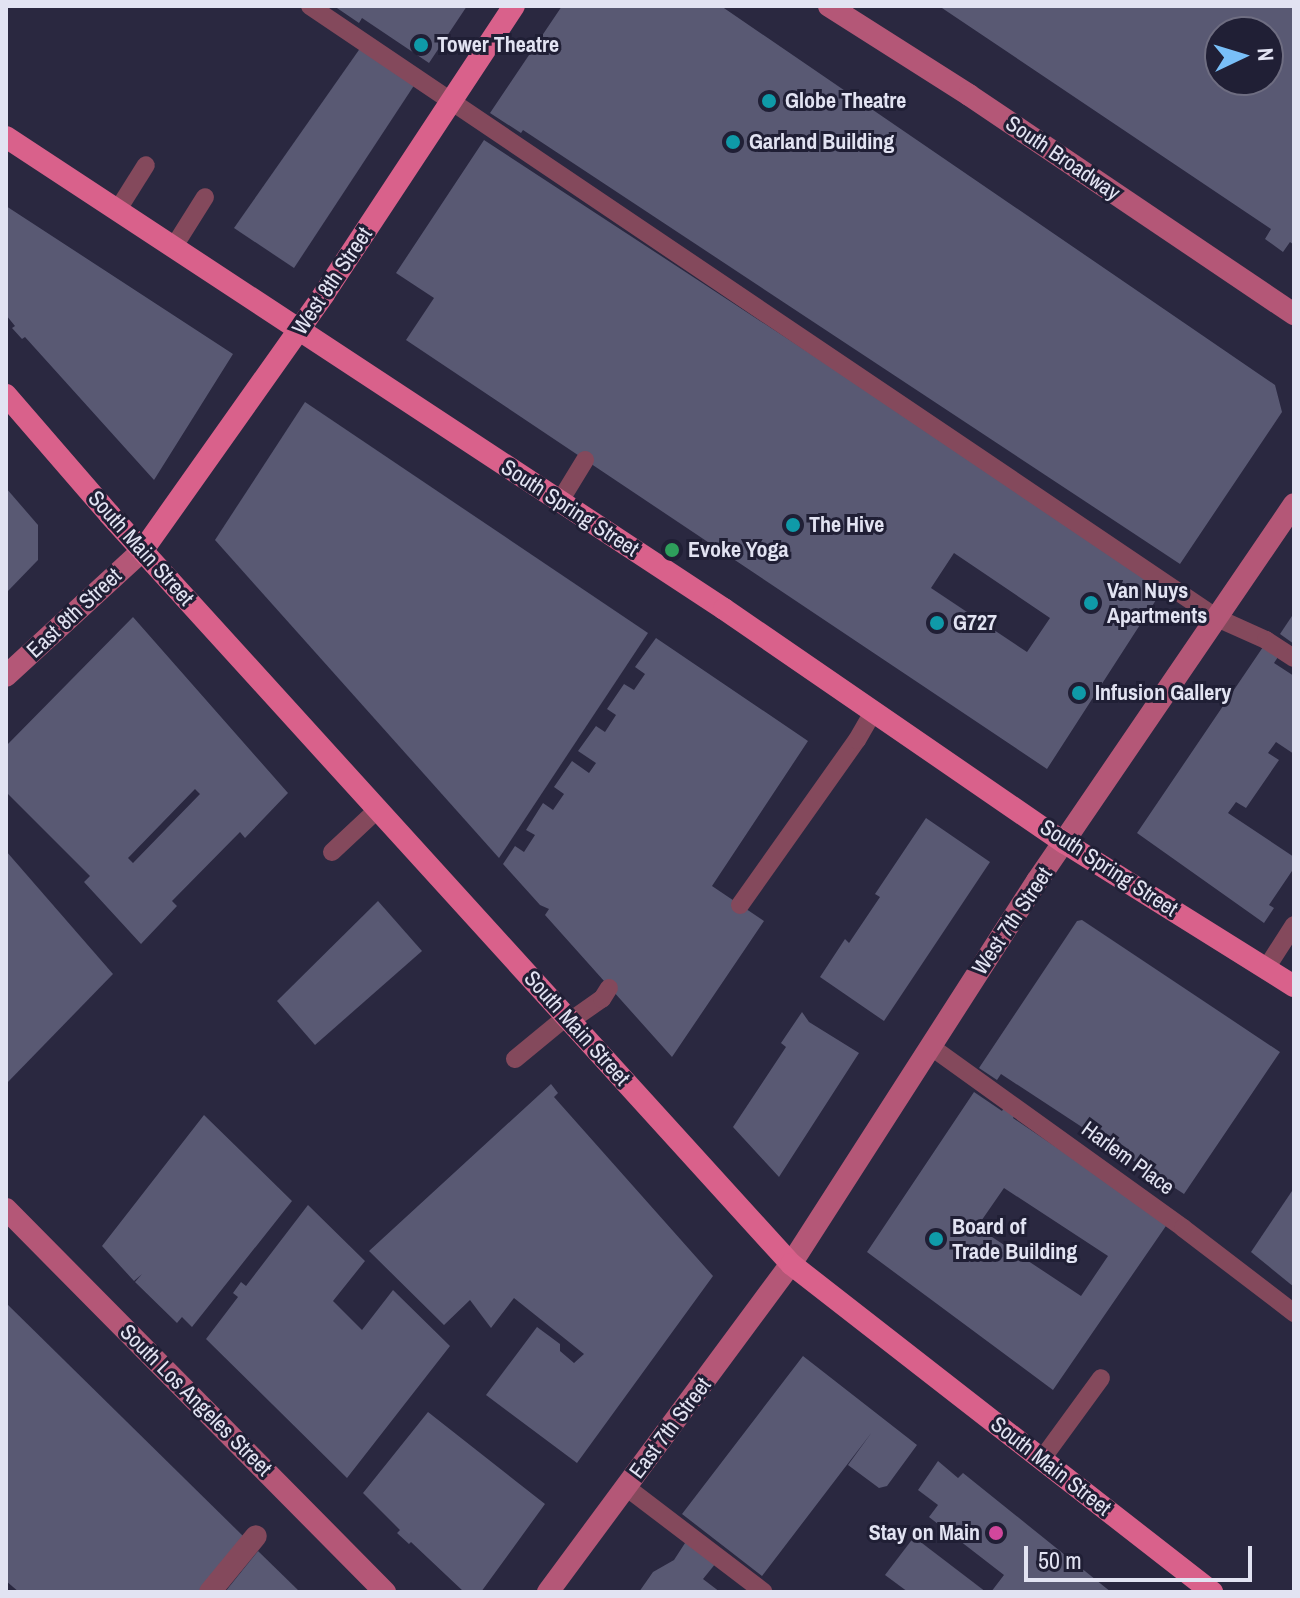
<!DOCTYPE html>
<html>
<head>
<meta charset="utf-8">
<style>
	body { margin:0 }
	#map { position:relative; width:1300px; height:1598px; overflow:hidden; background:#2a2840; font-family:"Archivo Narrow",sans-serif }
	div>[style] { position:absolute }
	.building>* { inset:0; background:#595973 }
	.service>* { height:18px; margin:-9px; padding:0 9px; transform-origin:9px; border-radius:9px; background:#84495c }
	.pedestrian>* { height:22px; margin:-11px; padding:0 11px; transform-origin:11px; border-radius:11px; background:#84495c }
	.secondary>* { height:22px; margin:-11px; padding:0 11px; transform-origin:11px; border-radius:11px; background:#b45777 }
	.primary>* { height:22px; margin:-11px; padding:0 11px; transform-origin:11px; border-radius:11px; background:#d9618b }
	.dots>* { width:22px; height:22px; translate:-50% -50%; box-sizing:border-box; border:4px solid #201f35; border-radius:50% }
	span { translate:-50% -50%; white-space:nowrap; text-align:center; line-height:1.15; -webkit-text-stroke:6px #201f35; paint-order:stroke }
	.poi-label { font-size:22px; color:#e2e3f2; font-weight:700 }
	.left { translate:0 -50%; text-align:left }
	.right { translate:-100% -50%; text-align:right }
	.street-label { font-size:22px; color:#e2e3f2 }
	.frame { position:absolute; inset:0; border:8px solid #e2e3f2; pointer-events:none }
	.north { position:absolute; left:1204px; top:16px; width:80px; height:80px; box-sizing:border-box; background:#201f35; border:2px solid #6e6d81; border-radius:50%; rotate:86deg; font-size:22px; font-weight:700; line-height:32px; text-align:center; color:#e2e3f2 }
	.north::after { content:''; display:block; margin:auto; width:28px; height:36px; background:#79bff8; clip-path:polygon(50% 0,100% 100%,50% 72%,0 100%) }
	.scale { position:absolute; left:1024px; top:1546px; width:228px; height:36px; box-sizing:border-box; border:4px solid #e2e3f2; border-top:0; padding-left:10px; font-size:24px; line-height:28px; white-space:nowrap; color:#e2e3f2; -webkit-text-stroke:6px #201f35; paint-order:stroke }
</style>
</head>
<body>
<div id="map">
	<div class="building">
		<div style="clip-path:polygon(334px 6px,467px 6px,429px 63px,362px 18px,359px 23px)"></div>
		<div style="clip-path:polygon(562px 6px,721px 6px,1275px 385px,1282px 412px,1180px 564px,523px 130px,521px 133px,490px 113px)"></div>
		<div style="clip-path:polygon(evenodd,939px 6px,1294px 6px,1294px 245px,1290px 242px,1283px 252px,1265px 239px,1271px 229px,939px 6px,1220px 32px,1268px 32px,1268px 80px,1220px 80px,1220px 32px)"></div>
		<div style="clip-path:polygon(361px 47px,415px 84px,294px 268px,234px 228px)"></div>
		<div style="clip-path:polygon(evenodd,484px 140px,1165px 586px,1047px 769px,406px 340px,434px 298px,396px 273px,484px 140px,954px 553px,1050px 618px,1027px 652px,931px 588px,954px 553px)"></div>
		<div style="clip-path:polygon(6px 206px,233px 354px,154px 480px,25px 337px,22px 339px,12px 328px,15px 326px,6px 315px)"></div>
		<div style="clip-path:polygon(305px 402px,648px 633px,499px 858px,215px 540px)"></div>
		<div style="clip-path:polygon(6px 488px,38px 525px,38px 560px,6px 593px)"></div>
		<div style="clip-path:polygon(1294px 613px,1294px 644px,1280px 634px)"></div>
		<div style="clip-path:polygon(evenodd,133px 617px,288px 793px,245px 838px,240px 832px,172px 901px,177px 906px,141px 944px,84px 882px,90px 876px,6px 792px,6px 746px,133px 617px,195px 789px,200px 794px,133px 863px,128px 858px,195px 789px)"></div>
		<div style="clip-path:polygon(656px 638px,808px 741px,712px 886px,764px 921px,672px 1057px,545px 915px,549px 909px,540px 905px,503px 864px,515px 846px,524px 852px,535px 835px,526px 830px,543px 803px,553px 810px,564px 794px,554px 787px,572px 761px,589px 773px,596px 763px,578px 751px,596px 726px,605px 732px,616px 715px,607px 709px,624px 684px,634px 690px,645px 674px,635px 667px)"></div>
		<div style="clip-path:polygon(1263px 647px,1278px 657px,1274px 663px,1294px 676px,1294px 754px,1276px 742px,1268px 753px,1279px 760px,1246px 808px,1236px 802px,1228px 813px,1294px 857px,1294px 868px,1269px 905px,1274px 908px,1264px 923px,1137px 833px)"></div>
		<div style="clip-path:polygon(926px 818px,990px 862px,884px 1021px,820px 977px,845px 939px,849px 943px,880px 897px,875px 894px)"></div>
		<div style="clip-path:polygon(6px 851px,113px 974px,6px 1084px)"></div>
		<div style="clip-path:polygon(378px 901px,422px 951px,315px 1045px,277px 1001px)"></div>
		<div style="clip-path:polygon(1082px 920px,1280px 1052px,1184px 1194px,1001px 1074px,997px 1080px,979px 1068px,1077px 921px)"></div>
		<div style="clip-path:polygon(802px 1012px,809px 1022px,859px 1053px,779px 1177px,733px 1127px,786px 1047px,781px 1043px)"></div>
		<div style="clip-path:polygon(551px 1084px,558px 1093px,554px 1097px,713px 1276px,577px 1463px,486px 1395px,537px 1327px,560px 1344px,560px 1351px,574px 1363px,584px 1354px,514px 1298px,491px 1328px,470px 1300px,444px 1325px,369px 1251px)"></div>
		<div style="clip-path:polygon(evenodd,974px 1092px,1002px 1111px,1006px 1104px,1017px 1111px,1013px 1118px,1168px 1223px,1053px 1390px,867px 1252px,974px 1092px,1004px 1188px,1108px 1256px,1081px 1296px,977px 1227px,1004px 1188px)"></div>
		<div style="clip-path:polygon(204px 1115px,292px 1201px,192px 1327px,182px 1317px,177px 1323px,135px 1282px,142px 1274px,134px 1281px,102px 1246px)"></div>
		<div style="clip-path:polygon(1294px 1188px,1294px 1287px,1251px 1252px)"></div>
		<div style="clip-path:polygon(308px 1205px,365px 1261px,333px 1301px,362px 1330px,393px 1290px,450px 1346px,347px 1478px,206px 1339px,238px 1297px,233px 1293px,241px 1282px,246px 1286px)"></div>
		<div style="clip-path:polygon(6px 1303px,243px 1536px,199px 1592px,19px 1592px,6px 1581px)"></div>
		<div style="clip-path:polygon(803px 1356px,917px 1445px,887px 1486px,879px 1488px,848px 1465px,872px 1432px,762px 1576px,682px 1514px)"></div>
		<div style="clip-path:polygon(428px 1412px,545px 1504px,481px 1592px,464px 1592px,411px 1542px,409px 1544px,397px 1533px,400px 1530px,363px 1493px)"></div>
		<div style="clip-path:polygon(938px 1461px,958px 1478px,963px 1473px,1111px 1592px,991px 1592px,1004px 1575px,929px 1517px,938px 1505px,918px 1490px)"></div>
		<div style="clip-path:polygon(914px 1537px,986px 1592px,908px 1592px,885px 1575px)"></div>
		<div style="clip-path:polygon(687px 1540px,716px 1563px,703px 1579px,720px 1592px,639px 1592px,653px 1572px,674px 1560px)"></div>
		<div style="clip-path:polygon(258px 1551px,300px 1592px,225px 1592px)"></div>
	</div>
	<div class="service">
		<div style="left:310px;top:6px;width:1094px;rotate:34.01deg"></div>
		<div style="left:1217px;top:618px;width:54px;rotate:24.2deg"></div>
		<div style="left:1266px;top:640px;width:33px;rotate:33deg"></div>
		<div style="left:117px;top:211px;width:54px;rotate:-57.8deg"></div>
		<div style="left:173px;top:248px;width:60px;rotate:-57.9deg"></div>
		<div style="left:560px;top:501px;width:48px;rotate:-58.6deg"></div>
		<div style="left:332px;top:852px;width:63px;rotate:-43.1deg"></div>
		<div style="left:740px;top:905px;width:202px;rotate:-54.7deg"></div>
		<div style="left:857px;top:740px;width:34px;rotate:-60deg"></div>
		<div style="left:1267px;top:967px;width:50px;rotate:-57.3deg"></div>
		<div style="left:570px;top:1021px;width:39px;rotate:-35deg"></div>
		<div style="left:602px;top:999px;width:13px;rotate:-58deg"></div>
		<div style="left:930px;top:1046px;width:312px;rotate:35.7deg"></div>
		<div style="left:1183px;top:1228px;width:140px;rotate:37.4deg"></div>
		<div style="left:515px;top:1059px;width:66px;rotate:-39.5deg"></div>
		<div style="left:1042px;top:1459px;width:100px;rotate:-53.9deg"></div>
		<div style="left:626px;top:1487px;width:173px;rotate:37.3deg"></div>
	</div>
	<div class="pedestrian">
		<div style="left:210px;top:1592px;width:72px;rotate:-50.6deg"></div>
	</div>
	<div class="secondary">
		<div style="left:829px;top:6px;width:166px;rotate:32.4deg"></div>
		<div style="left:969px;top:95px;width:392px;rotate:34deg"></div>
		<div style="left:6px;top:676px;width:186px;rotate:-42.6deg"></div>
		<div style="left:6px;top:1209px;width:539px;rotate:45.3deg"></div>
		<div style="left:548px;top:1592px;width:408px;rotate:-53.5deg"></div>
		<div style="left:791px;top:1264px;width:455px;rotate:-57.3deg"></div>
		<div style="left:1037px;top:881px;width:456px;rotate:-55.7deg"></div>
	</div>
	<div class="primary">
		<div style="left:6px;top:137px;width:859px;rotate:33.32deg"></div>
		<div style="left:724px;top:609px;width:414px;rotate:34.5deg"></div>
		<div style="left:1065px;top:843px;width:270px;rotate:32deg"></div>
		<div style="left:6px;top:395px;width:157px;rotate:49.1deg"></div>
		<div style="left:109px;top:514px;width:1014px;rotate:47.72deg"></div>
		<div style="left:791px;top:1264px;width:534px;rotate:37.92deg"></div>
		<div style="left:143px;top:550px;width:314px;rotate:-54.7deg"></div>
		<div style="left:324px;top:294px;width:345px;rotate:-56.6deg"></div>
	</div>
	<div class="dots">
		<div style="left:421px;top:45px;background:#0f9aa8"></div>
		<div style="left:769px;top:101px;background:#0f9aa8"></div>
		<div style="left:733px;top:142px;background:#0f9aa8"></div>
		<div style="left:793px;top:525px;background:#0f9aa8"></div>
		<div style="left:672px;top:550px;background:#2e9e5b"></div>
		<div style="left:1091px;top:603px;background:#0f9aa8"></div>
		<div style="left:937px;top:623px;background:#0f9aa8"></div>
		<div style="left:1079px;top:693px;background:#0f9aa8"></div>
		<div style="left:936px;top:1239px;background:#0f9aa8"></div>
		<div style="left:996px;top:1533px;background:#d1479c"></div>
	</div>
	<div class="poi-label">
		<span class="left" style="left:437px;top:45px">Tower Theatre</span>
		<span class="left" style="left:785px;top:101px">Globe Theatre</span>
		<span class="left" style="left:749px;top:142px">Garland Building</span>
		<span class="left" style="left:809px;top:525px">The Hive</span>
		<span class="left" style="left:688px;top:550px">Evoke Yoga</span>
		<span class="left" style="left:1107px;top:603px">Van Nuys<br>Apartments</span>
		<span class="left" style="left:953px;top:623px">G727</span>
		<span class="left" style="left:1095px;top:693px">Infusion Gallery</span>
		<span class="left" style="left:952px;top:1239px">Board of<br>Trade Building</span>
		<span class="right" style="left:980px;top:1533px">Stay on Main</span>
	</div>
	<div class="street-label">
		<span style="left:1063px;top:158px;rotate:34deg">South Broadway</span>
		<span style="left:332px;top:281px;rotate:-56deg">West 8th Street</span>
		<span style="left:570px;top:508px;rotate:33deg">South Spring Street</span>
		<span style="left:141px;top:548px;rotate:48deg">South Main Street</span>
		<span style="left:74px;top:613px;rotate:-43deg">East 8th Street</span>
		<span style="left:1109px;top:868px;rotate:33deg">South Spring Street</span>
		<span style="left:1012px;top:921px;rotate:-56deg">West 7th Street</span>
		<span style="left:577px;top:1028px;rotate:48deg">South Main Street</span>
		<span style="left:1128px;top:1158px;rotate:36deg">Harlem Place</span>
		<span style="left:196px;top:1400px;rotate:45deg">South Los Angeles Street</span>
		<span style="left:670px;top:1428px;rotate:-53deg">East 7th Street</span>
		<span style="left:1051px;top:1466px;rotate:38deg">South Main Street</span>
	</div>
	<div class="frame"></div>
	<div class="north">N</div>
	<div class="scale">50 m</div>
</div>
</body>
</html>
